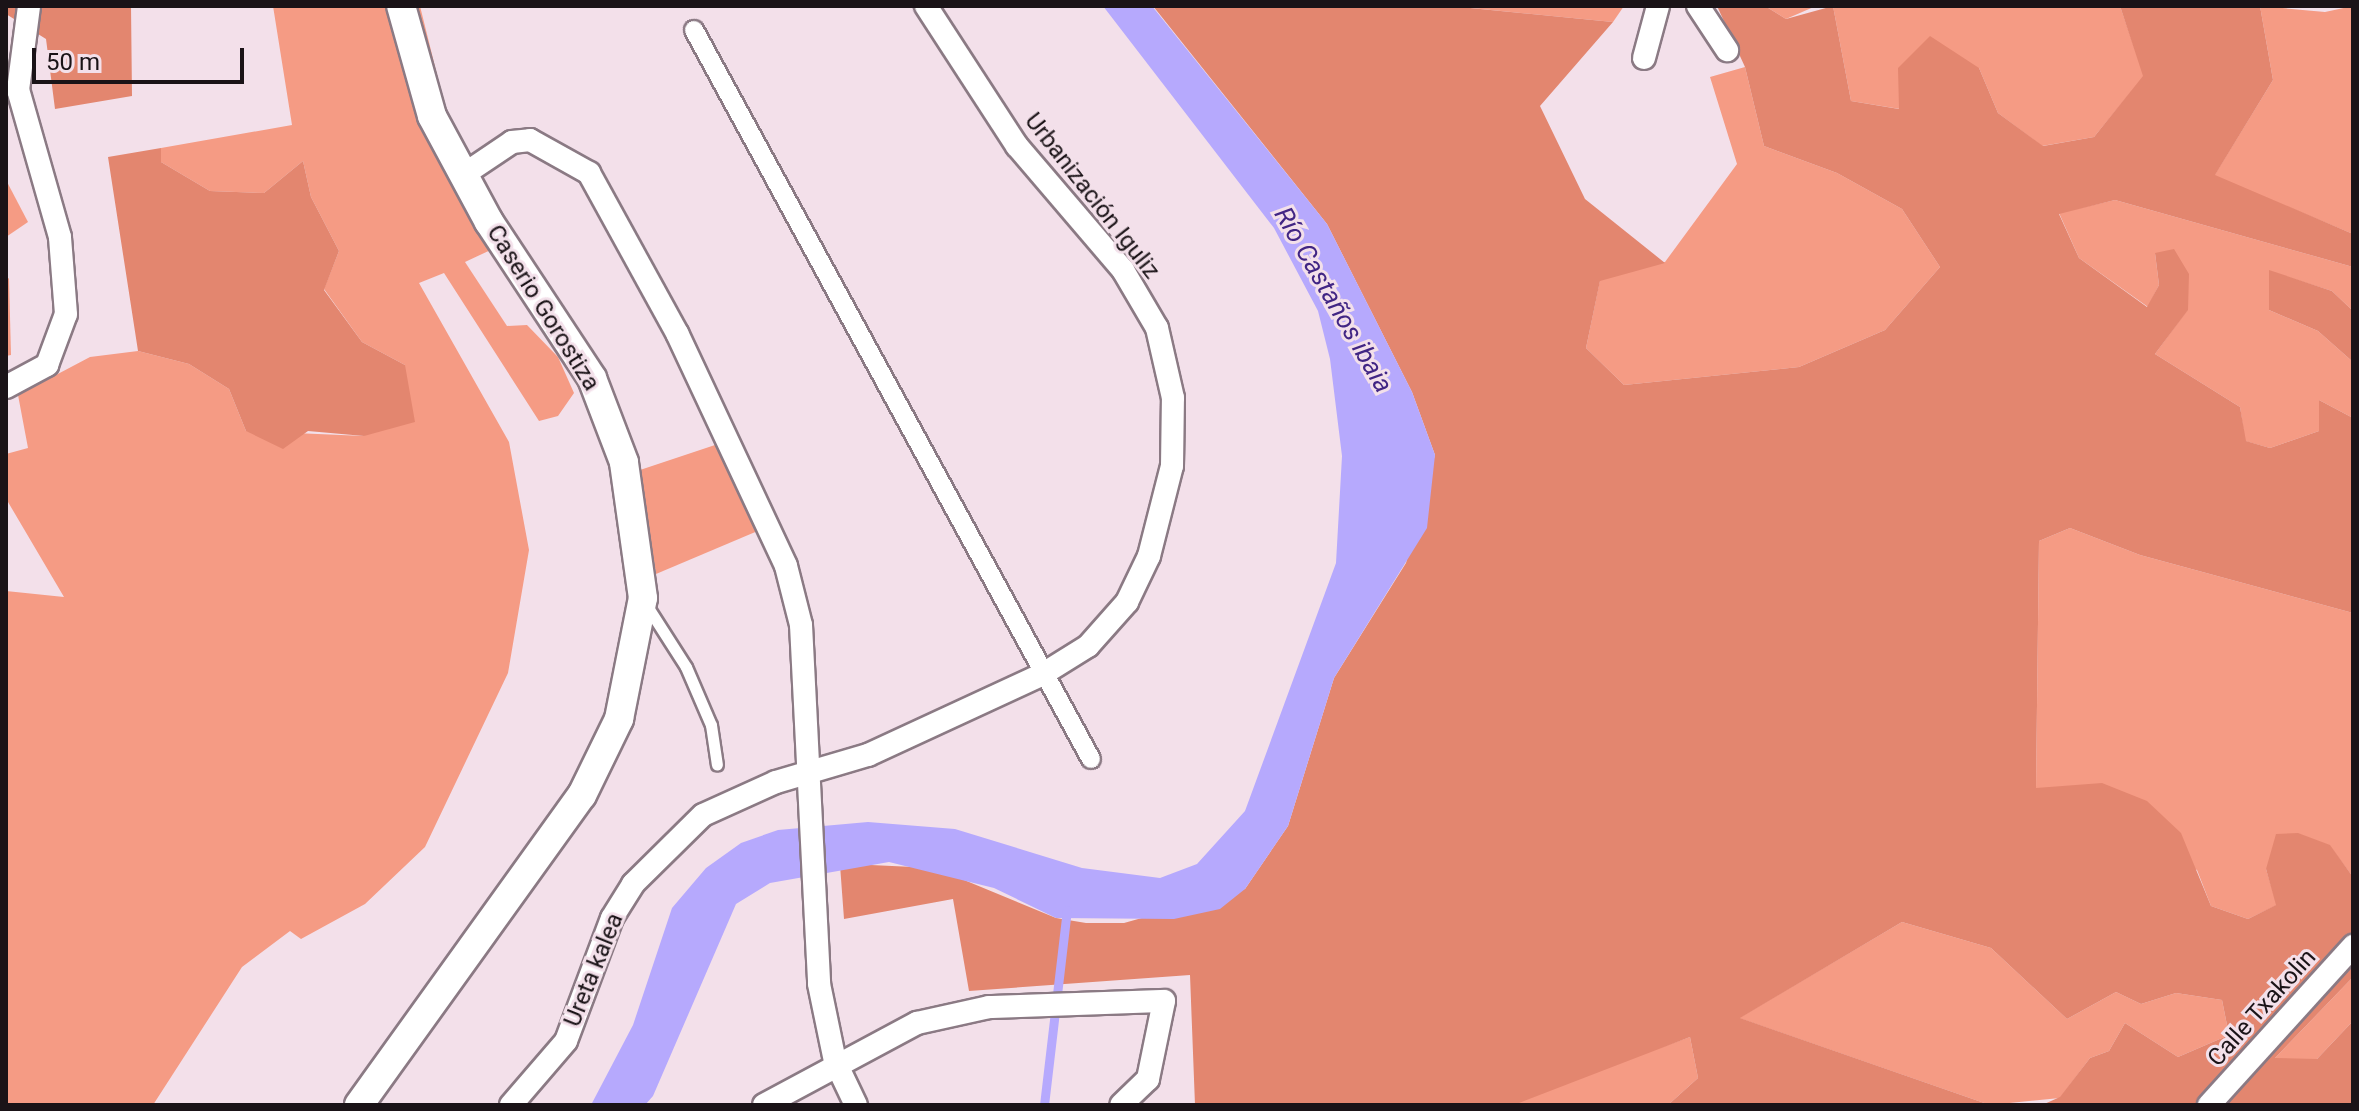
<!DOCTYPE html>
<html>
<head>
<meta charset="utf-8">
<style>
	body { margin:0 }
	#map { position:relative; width:2359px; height:1111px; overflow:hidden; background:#f3e0ea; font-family:Roboto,sans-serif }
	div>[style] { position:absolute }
	.green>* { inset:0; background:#f59b84 }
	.forest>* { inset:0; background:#e3866f }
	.water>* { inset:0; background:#b6a9fd }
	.stream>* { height:9px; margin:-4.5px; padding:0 4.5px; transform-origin:4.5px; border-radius:4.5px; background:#b6a9fd }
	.roads { filter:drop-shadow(2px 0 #8b7a84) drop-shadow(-2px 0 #8b7a84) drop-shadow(0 2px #8b7a84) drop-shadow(0 -2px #8b7a84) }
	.service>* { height:11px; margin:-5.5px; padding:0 5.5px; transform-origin:5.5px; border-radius:5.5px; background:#fff }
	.pedestrian>* { height:18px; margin:-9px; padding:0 9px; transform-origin:9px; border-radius:9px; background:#fff }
	.minor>* { height:22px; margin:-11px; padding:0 11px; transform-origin:11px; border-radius:11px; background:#fff }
	.tertiary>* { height:28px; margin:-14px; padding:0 14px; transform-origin:14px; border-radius:14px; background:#fff }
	span { translate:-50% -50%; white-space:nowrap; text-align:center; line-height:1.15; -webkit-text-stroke:6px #f3e0ea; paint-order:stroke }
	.street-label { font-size:24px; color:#1a1317 }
	.water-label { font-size:26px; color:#412584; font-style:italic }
	.frame { position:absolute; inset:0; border:8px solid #1a1317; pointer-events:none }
	.scale { position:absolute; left:32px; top:48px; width:212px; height:36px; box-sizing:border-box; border:4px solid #1a1317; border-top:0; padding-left:10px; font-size:24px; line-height:28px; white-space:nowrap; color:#1a1317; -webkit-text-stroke:6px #f3e0ea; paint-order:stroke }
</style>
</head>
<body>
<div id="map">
	<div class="green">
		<div style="clip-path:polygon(273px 6px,420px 6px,447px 115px,514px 239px,465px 262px,507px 326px,527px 325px,558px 357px,574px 393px,558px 416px,539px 421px,444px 273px,419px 283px,509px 442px,529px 550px,508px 673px,425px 847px,365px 904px,301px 939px,290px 931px,242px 967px,153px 1105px,6px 1105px,6px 591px,64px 597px,8px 502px,6px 454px,28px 448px,18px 395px,90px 357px,138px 351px,189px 364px,229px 389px,246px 431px,364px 436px,405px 365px,362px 342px,324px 289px,339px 251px,311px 197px,303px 161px,264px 193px,210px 191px,161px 162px,161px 148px,292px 125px)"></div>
		<div style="clip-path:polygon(1451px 6px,1624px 6px,1613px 22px)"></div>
		<div style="clip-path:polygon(1765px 6px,1816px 6px,1786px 19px)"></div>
		<div style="clip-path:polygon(1833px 6px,2120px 6px,2144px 76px,2094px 137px,2042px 146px,1998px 113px,1979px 68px,1900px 109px,1851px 101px)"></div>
		<div style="clip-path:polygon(2260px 6px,2325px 12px,2353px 6px,2353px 234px,2214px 176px,2273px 80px)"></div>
		<div style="clip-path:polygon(1745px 67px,1764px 146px,1837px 173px,1902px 209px,1940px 267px,1885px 330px,1799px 367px,1624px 385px,1586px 348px,1600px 280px,1665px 262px,1737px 164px,1710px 77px)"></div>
		<div style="clip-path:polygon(6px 180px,28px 222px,6px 237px)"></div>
		<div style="clip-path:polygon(2115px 200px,2353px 267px,2353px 311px,2332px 291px,2269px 271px,2269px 310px,2318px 331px,2353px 362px,2353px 418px,2319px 400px,2319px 431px,2270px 448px,2245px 441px,2240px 407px,2155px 354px,2188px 309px,2155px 253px,2159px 285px,2148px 307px,2079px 258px,2059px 213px)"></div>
		<div style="clip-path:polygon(9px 278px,11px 355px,6px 356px,6px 280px)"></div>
		<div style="clip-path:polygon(718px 444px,760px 530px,656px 574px,640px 470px)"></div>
		<div style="clip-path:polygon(2070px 528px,2140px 555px,2353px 613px,2353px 877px,2329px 845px,2266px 869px,2277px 905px,2248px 919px,2211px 906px,2197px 870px,2036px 789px,2039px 541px)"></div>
		<div style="clip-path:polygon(1902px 922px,1991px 948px,2067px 1019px,2116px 992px,2141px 1004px,2176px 993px,2222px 1000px,2229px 1035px,2178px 1057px,2125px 1023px,2109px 1051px,2090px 1058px,2060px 1098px,1990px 1105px,1739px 1018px)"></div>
		<div style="clip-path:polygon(2353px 977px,2353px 1021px,2317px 1059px,2274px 1059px)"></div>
		<div style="clip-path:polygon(1690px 1037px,1698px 1078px,1668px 1105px,1500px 1105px)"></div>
	</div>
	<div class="forest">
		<div style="clip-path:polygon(6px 6px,131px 6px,132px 96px,55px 109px,46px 39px,6px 14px)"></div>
		<div style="clip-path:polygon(1153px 6px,1450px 6px,1613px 22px,1540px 106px,1585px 199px,1665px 263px,1600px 281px,1586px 348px,1624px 385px,1799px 367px,1885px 330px,1940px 267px,1902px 209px,1837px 173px,1764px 146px,1745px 67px,1717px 6px,1765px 6px,1786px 19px,1833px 6px,1851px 101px,1899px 109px,1898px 68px,1930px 36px,1979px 68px,1998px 113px,2043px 146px,2094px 137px,2143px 76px,2120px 6px,2260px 6px,2273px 80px,2215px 175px,2353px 234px,2353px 267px,2115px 200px,2059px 214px,2079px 258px,2147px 307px,2159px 285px,2155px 253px,2174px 249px,2189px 274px,2188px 310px,2155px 354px,2240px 407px,2246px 441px,2270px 448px,2319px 431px,2319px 400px,2353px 418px,2353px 613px,2140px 555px,2070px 528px,2039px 541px,2036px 788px,2102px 783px,2147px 801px,2181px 833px,2211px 906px,2248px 919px,2276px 905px,2266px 869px,2276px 834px,2298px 833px,2330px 845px,2353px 877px,2353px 977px,2275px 1058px,2317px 1059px,2353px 1021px,2353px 1105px,2042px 1105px,2060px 1097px,2090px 1058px,2109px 1051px,2125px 1023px,2178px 1057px,2229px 1035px,2222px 1000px,2176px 993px,2141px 1004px,2116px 992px,2067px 1019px,1991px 948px,1902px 922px,1740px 1018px,1990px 1105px,1668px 1105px,1698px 1078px,1690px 1037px,1519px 1103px,1195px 1105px,1190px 975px,969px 991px,953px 899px,844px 919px,840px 865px,849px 864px,935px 868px,1056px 918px,1086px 923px,1124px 923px,1245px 889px,1288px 826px,1334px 678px,1406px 563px,1435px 455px,1412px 392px,1327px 224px)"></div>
		<div style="clip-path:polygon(161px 148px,161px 162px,210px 191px,264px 193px,303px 161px,311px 197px,339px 251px,324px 290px,362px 342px,405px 365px,415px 422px,364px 436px,308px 431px,283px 449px,246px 431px,229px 389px,189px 364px,138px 351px,108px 157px)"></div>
		<div style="clip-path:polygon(2269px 270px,2332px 291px,2353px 311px,2353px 362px,2318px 331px,2269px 310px)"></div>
	</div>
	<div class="water">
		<div style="clip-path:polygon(1103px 6px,1152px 6px,1327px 224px,1412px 392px,1435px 455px,1427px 528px,1334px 678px,1288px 826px,1245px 889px,1220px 909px,1174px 919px,1056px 918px,994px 888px,889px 862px,770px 883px,736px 904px,653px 1096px,645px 1105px,591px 1105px,633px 1025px,672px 908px,706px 868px,741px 843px,778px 830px,868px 822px,955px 829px,1082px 868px,1160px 878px,1197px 864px,1245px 811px,1336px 563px,1342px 456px,1330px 359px,1318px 311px,1274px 228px)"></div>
	</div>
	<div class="stream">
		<div style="left:1044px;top:1105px;width:196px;rotate:-83.3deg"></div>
	</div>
	<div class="roads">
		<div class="service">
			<div style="left:647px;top:606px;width:72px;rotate:57.4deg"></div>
			<div style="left:686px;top:667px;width:63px;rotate:66.7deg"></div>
			<div style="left:711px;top:725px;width:40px;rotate:81.5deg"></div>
		</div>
		<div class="pedestrian">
			<div style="left:694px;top:30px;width:830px;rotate:61.43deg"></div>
		</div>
		<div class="minor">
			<div style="left:1698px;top:6px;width:53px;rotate:56.6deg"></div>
			<div style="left:1644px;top:58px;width:54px;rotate:-74.9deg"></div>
			<div style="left:463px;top:175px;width:59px;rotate:-34deg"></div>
			<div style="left:512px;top:142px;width:18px;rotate:-6deg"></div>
			<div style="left:530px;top:140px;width:68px;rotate:29.2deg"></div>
			<div style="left:589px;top:173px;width:183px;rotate:61.2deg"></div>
			<div style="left:677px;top:333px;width:257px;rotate:64.9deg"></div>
			<div style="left:786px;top:566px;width:61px;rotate:75.7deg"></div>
			<div style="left:801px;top:625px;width:359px;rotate:87.1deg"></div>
			<div style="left:819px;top:984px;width:79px;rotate:78.3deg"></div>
			<div style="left:835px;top:1061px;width:49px;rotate:64.5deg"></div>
			<div style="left:6px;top:387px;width:47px;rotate:-28.2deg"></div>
			<div style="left:47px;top:365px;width:54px;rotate:-69.6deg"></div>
			<div style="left:66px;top:314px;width:77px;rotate:-94.5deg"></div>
			<div style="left:60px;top:237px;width:153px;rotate:-105.9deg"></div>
			<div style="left:18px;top:90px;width:85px;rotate:-82.5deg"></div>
			<div style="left:511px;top:1105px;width:84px;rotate:-49.3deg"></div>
			<div style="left:566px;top:1041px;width:131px;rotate:-69.5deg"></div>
			<div style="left:612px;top:918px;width:40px;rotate:-58deg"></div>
			<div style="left:633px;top:884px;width:98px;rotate:-44.6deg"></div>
			<div style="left:703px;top:815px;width:80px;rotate:-24.3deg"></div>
			<div style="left:776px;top:782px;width:96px;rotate:-16.4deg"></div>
			<div style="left:868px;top:755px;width:193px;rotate:-24.8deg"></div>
			<div style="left:1043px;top:674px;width:53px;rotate:-31.9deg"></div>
			<div style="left:1088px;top:646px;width:59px;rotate:-48.4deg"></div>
			<div style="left:1127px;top:602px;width:51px;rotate:-64.4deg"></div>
			<div style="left:1149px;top:556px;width:93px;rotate:-75.7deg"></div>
			<div style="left:1172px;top:466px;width:68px;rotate:-89.2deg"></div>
			<div style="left:1173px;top:398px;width:72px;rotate:-102.9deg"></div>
			<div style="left:1157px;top:328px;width:67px;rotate:-120.4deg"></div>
			<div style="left:1123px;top:270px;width:163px;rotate:-130.5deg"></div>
			<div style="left:1017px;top:146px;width:167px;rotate:-123deg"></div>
			<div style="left:764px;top:1105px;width:174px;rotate:-28.2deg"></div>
			<div style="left:917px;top:1023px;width:74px;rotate:-12.5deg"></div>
			<div style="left:989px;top:1007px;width:175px;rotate:-2deg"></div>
			<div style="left:1164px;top:1001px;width:80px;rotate:101.6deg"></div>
			<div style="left:1148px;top:1079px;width:37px;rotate:136deg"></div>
			<div style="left:2209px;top:1105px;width:215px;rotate:-47.8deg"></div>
		</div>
		<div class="tertiary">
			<div style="left:359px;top:1105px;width:382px;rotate:-54.3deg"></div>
			<div style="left:582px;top:795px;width:85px;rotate:-64deg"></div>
			<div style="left:619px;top:719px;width:123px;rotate:-78.8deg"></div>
			<div style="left:643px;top:598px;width:137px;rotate:-98deg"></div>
			<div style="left:624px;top:462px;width:90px;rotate:-110.9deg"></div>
			<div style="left:592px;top:378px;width:187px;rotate:-123.4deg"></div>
			<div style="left:489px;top:222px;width:120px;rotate:-118.3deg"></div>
			<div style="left:432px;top:116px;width:114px;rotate:-105.7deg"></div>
		</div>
	</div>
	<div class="street-label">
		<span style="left:1092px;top:196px;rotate:52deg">Urbanización Iguliz</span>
		<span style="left:543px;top:308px;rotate:58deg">Caserio Gorostiza</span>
		<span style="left:594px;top:970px;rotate:-68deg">Ureta kalea</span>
		<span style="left:2262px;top:1008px;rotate:-48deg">Calle Txakolin</span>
	</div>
	<div class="water-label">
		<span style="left:1333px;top:300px;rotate:60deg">Río Castaños ibaia</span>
	</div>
	<div class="frame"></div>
	<div class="scale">50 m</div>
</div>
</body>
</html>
